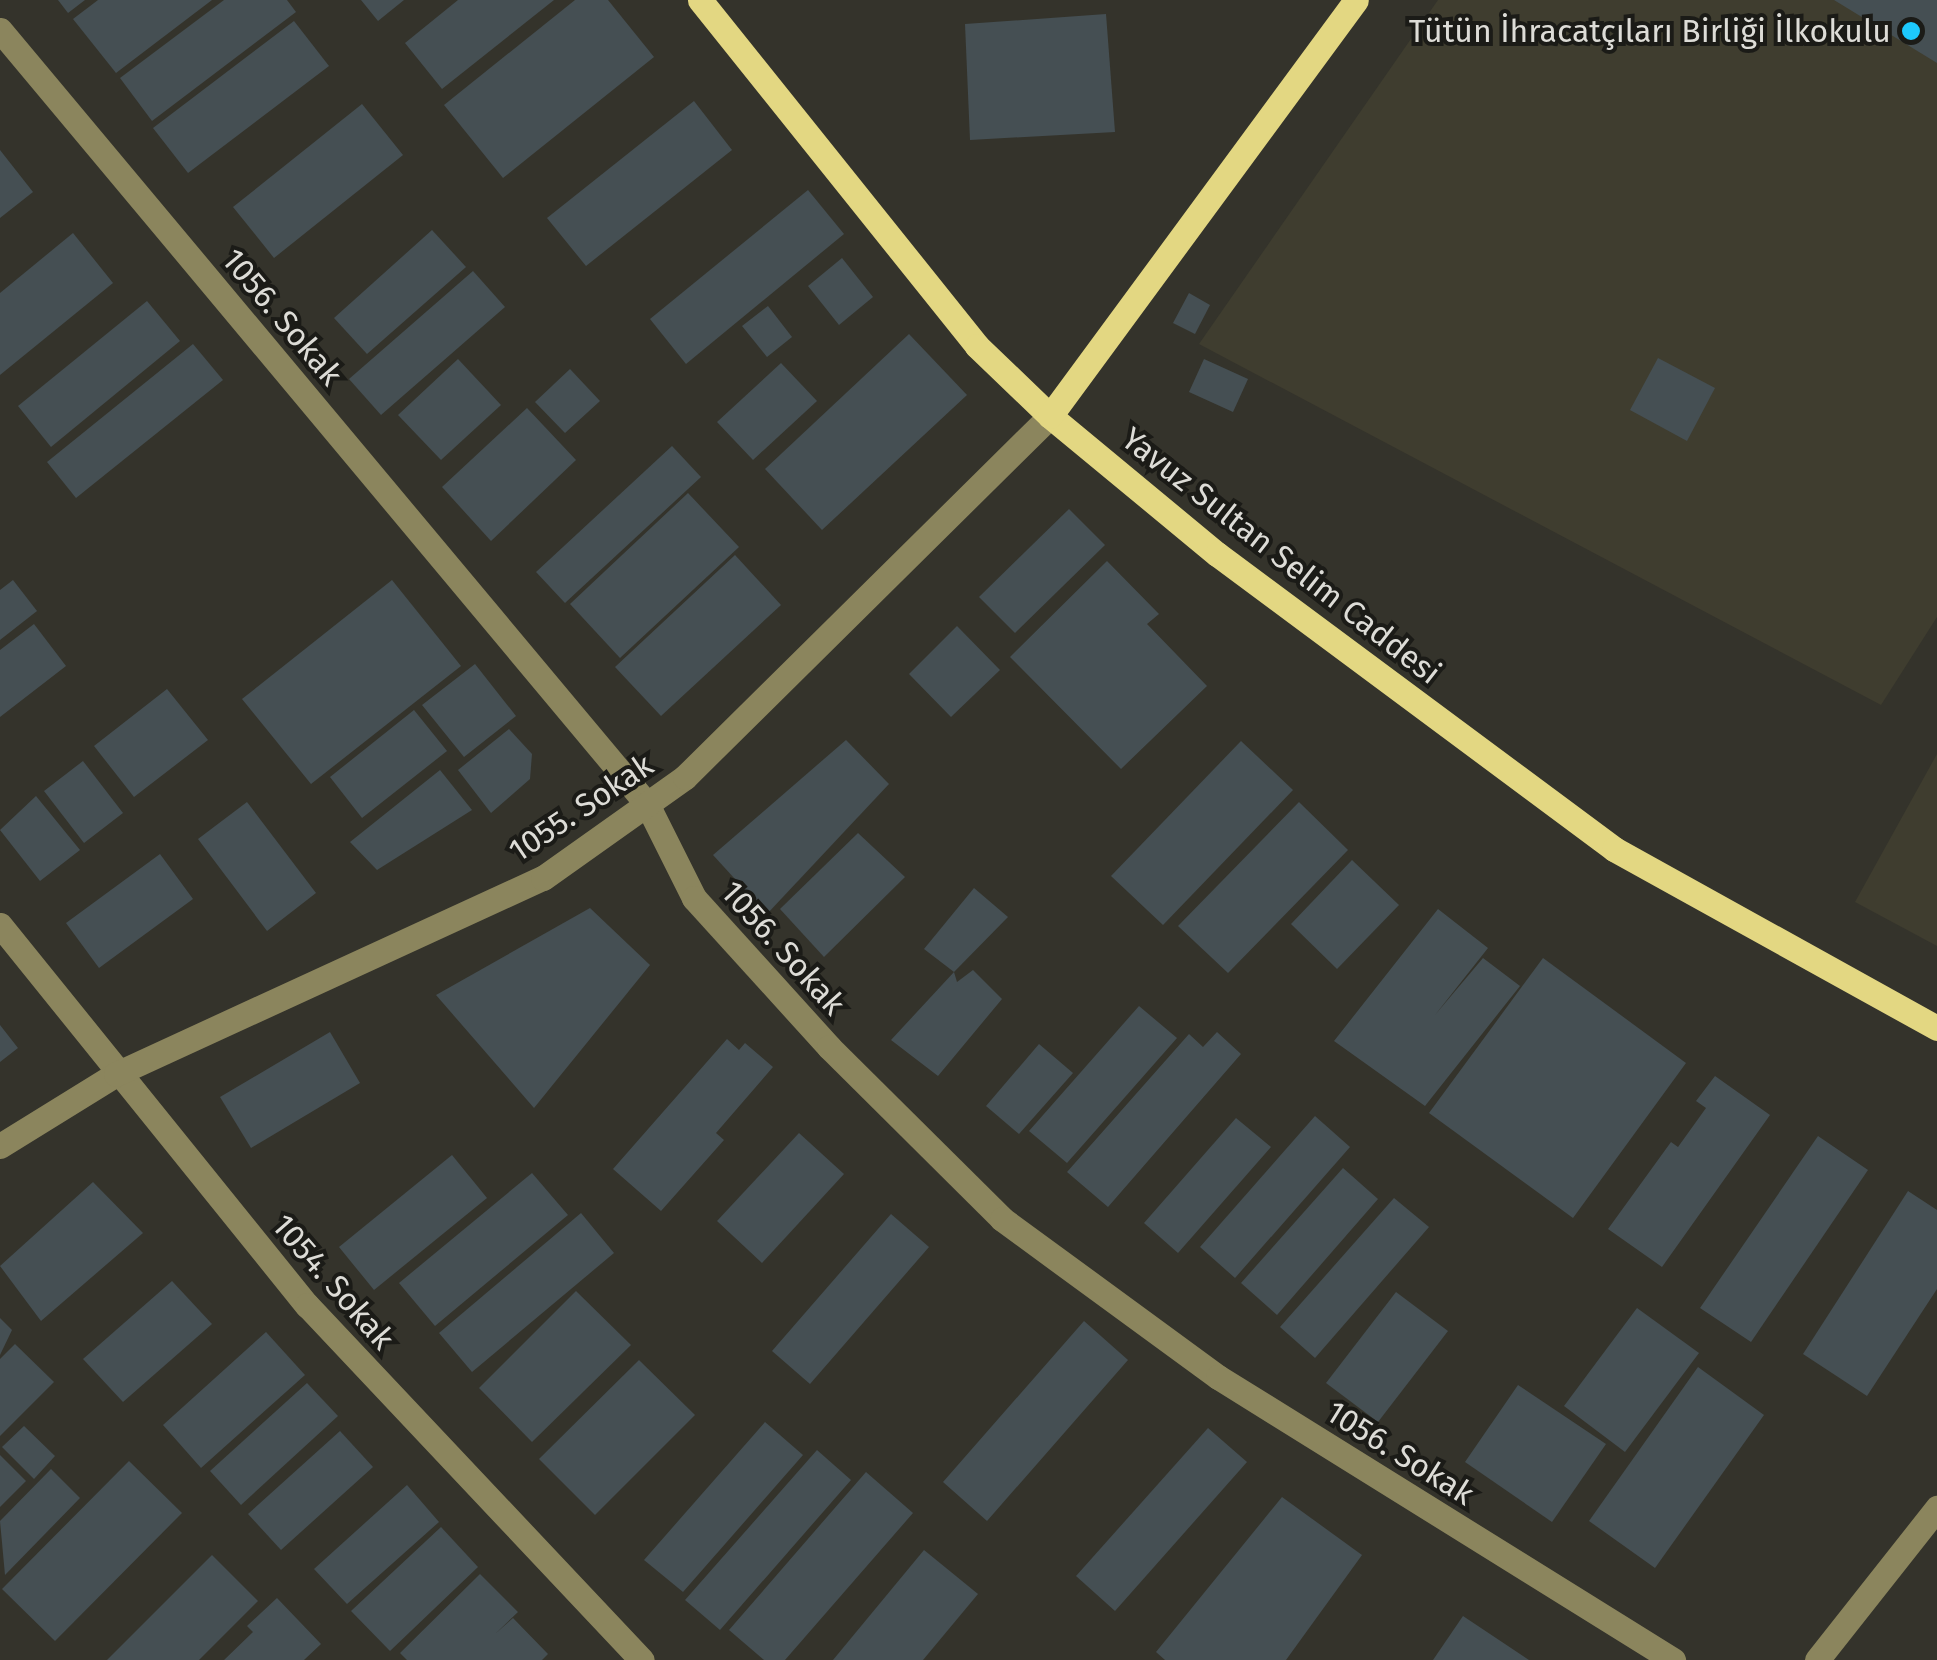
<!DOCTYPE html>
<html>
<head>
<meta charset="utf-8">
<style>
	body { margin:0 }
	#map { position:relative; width:1937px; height:1660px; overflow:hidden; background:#34332b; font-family:"Fira Sans",sans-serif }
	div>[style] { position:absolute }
	.built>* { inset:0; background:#3f3d2f }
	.building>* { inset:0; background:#454f53 }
	.minor>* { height:25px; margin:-12.5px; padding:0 12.5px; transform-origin:12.5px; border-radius:12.5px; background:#8b855d }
	.major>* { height:25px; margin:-12.5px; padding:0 12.5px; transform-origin:12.5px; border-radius:12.5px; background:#e3d782 }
	.dots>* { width:28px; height:28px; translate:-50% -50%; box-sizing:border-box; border:5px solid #1b1b17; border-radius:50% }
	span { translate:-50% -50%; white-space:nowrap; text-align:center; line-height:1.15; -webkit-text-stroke:8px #1b1b17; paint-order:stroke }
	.poi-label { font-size:32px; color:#dddcd7 }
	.right { translate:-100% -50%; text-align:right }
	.street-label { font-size:32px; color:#dddcd7 }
</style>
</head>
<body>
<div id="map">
	<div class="built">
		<div style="clip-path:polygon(1438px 0,1937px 0,1937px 617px,1881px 705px,1199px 344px)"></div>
		<div style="clip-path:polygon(1937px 754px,1937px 946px,1855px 902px)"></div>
	</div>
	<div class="building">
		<div style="clip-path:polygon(58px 0,85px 0,68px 13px)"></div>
		<div style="clip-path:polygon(98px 0,212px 0,116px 73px,73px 19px)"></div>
		<div style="clip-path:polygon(224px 0,287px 0,296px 12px,152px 121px,120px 78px)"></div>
		<div style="clip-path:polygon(361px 0,404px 0,378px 21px)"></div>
		<div style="clip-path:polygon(458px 0,554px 0,442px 89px,405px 43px)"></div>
		<div style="clip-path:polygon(575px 0,608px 0,654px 57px,503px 178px,444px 105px)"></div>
		<div style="clip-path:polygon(1834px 0,1937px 0,1937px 63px)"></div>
		<div style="clip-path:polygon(1106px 14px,1115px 132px,970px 140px,965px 24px)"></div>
		<div style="clip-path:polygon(294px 21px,329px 66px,188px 173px,153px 128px)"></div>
		<div style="clip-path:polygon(694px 101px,732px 150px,586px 266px,547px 218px)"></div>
		<div style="clip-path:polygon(362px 104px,403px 155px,274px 258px,233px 207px)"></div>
		<div style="clip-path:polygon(0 150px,33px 192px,0 218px)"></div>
		<div style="clip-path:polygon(808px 190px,844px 234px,686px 364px,650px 319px)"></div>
		<div style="clip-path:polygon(432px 230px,466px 267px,367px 354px,334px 318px)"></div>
		<div style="clip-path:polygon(73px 233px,113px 283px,0 375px,0 293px)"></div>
		<div style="clip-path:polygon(842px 258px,873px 297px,839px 325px,808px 286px)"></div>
		<div style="clip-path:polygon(473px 271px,505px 307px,381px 415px,349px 379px)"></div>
		<div style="clip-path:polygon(1189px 293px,1210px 305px,1195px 334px,1173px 323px)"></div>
		<div style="clip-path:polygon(147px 301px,180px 341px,51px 447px,18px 406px)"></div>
		<div style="clip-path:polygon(768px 306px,792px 337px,767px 357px,742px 326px)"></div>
		<div style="clip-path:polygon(909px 334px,967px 395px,822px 530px,765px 469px)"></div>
		<div style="clip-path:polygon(193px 344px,223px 380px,76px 498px,47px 462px)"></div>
		<div style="clip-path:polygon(1658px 358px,1715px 388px,1687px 441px,1630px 410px)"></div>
		<div style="clip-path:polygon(458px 359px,501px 405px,441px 460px,398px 415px)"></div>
		<div style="clip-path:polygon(1204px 359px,1248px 379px,1233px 412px,1189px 392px)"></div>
		<div style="clip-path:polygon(781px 363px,817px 401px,753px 460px,717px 422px)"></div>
		<div style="clip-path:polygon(570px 369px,600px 401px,565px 433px,535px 402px)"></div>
		<div style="clip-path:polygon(527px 408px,576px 460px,491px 541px,442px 487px)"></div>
		<div style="clip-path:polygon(672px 446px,701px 477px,565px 603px,536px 572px)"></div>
		<div style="clip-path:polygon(688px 493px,739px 547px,620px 658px,570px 604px)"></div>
		<div style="clip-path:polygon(1069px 509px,1105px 545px,1015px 633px,979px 597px)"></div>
		<div style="clip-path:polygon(735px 555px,781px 605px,661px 716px,615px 667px)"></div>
		<div style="clip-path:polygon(1107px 561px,1159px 614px,1147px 624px,1207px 686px,1121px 769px,1010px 657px)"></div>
		<div style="clip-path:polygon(13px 580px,37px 611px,0 640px,0 590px)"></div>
		<div style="clip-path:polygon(392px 580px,461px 666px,311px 784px,242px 699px)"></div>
		<div style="clip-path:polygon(34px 624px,66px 666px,0 717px,0 650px)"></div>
		<div style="clip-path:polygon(957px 626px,1000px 670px,951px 717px,909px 674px)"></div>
		<div style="clip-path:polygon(475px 664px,516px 716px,464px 757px,422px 705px)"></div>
		<div style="clip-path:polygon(167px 689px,208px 740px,134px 797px,94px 746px)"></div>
		<div style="clip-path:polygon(414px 710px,447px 751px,362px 818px,330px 777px)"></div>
		<div style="clip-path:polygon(509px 729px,532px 754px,530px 779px,491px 813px,458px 770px)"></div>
		<div style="clip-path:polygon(846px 740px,889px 784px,767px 914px,713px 855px)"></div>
		<div style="clip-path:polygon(1241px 741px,1293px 790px,1163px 925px,1111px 876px)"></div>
		<div style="clip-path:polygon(83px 761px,123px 813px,84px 843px,44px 791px)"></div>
		<div style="clip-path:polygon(440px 770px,472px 810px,377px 870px,350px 842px)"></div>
		<div style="clip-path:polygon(36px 796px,80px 850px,40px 881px,0 830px)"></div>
		<div style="clip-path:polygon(247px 802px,316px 893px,267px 931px,198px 839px)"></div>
		<div style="clip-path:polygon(1299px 802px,1348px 850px,1228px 973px,1178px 926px)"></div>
		<div style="clip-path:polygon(858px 833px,905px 877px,824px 957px,780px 909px)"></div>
		<div style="clip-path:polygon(160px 854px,193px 899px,99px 968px,66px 923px)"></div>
		<div style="clip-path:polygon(1352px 860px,1399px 905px,1337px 969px,1291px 924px)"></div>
		<div style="clip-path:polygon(974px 888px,1008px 917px,954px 972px,924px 949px)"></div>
		<div style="clip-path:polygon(590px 908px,650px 965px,534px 1108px,436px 995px)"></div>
		<div style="clip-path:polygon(1438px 909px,1488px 948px,1435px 1015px,1483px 958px,1520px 986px,1425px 1106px,1334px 1041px)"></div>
		<div style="clip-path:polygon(1543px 958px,1686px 1063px,1573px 1218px,1429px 1113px)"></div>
		<div style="clip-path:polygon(973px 970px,1002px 999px,938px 1076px,891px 1040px,954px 972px,957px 982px)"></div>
		<div style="clip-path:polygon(1139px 1006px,1177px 1038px,1067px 1163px,1029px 1131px)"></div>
		<div style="clip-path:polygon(0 1025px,18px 1048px,0 1062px)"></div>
		<div style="clip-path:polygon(330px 1032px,360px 1083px,251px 1148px,220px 1097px)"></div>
		<div style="clip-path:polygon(1217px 1032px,1241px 1054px,1108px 1207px,1067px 1172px,1189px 1034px,1203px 1047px)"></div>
		<div style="clip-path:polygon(727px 1039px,739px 1050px,745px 1043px,773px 1067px,716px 1133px,724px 1140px,661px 1211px,613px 1169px)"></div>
		<div style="clip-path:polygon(1039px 1044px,1073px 1073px,1019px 1134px,986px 1106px)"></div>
		<div style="clip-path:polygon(1715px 1076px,1770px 1115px,1662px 1267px,1608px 1229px,1671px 1142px,1678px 1147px,1706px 1108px,1696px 1101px)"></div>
		<div style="clip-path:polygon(1315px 1116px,1350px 1147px,1235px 1278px,1200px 1247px)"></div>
		<div style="clip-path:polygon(1236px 1118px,1271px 1147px,1178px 1253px,1144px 1223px)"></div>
		<div style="clip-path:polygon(799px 1133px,844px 1174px,762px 1263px,717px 1221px)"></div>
		<div style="clip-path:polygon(1818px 1136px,1868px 1170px,1751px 1342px,1700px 1308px)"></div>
		<div style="clip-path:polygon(452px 1155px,487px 1198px,374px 1290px,339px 1247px)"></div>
		<div style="clip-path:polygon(1343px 1168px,1378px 1199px,1277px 1315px,1241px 1283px)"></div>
		<div style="clip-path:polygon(532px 1173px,568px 1215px,435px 1326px,399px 1283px)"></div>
		<div style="clip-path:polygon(93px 1182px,143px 1233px,41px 1321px,0 1266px)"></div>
		<div style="clip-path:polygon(1908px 1191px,1937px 1210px,1937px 1289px,1867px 1396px,1803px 1354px)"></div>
		<div style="clip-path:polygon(1394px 1198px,1429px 1227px,1315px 1358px,1280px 1327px)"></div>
		<div style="clip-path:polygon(581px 1213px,614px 1253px,472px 1372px,439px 1333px)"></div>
		<div style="clip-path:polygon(891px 1214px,929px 1247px,810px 1384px,772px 1351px)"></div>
		<div style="clip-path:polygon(172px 1281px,212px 1324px,123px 1402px,83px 1359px)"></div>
		<div style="clip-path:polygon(576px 1291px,631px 1345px,532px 1442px,479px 1388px)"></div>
		<div style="clip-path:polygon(1396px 1292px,1448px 1331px,1378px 1422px,1326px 1383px)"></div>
		<div style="clip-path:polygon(1637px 1308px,1699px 1353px,1625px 1452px,1564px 1406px)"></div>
		<div style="clip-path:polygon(0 1318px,12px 1330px,0 1355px)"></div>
		<div style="clip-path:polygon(1084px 1321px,1128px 1360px,987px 1521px,943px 1482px)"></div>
		<div style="clip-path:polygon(266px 1332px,305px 1375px,201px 1468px,163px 1425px)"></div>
		<div style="clip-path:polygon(15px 1344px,54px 1382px,0 1436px,0 1359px)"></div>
		<div style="clip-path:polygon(639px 1360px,695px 1415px,595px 1515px,539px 1459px)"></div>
		<div style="clip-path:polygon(1698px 1367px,1764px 1415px,1655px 1568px,1589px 1521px)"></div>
		<div style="clip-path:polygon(307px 1383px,338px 1416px,241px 1505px,210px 1471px)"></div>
		<div style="clip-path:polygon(1518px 1385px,1606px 1444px,1552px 1522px,1465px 1462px)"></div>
		<div style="clip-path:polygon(765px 1422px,803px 1455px,683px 1592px,644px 1560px)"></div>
		<div style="clip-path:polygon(24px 1426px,55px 1456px,34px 1479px,2px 1447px)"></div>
		<div style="clip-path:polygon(1208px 1428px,1247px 1462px,1115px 1611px,1076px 1576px)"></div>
		<div style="clip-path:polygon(340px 1431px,373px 1467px,281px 1550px,248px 1514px)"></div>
		<div style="clip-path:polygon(817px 1450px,851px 1480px,720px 1630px,685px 1600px)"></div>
		<div style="clip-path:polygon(0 1455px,26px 1481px,0 1507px)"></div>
		<div style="clip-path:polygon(129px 1461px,182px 1513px,55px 1641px,2px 1589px)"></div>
		<div style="clip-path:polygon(51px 1469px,80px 1498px,5px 1575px,0 1521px)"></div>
		<div style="clip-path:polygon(866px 1472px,913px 1513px,785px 1660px,764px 1660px,729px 1630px)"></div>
		<div style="clip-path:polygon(407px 1485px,439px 1522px,347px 1604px,314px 1569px)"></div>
		<div style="clip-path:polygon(1282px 1497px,1362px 1555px,1286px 1660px,1165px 1660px,1156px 1652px)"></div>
		<div style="clip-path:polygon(441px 1527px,478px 1567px,390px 1651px,351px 1611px)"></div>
		<div style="clip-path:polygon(924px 1550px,978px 1594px,923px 1660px,833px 1660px)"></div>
		<div style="clip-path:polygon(212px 1555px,258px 1601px,199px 1660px,107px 1660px)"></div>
		<div style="clip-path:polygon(480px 1574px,518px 1612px,495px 1634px,513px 1618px,548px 1654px,542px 1660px,407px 1660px,400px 1653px)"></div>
		<div style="clip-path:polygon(277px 1598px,321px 1644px,304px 1660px,224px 1660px,253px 1632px,247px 1626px)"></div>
		<div style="clip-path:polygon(1463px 1616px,1529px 1660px,1433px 1660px)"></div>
	</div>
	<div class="minor">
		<div style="left:0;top:30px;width:1009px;rotate:50.11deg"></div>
		<div style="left:647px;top:804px;width:105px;rotate:63.4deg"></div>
		<div style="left:694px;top:898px;width:201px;rotate:47.8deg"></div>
		<div style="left:829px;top:1047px;width:244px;rotate:44.8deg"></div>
		<div style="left:1002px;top:1219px;width:268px;rotate:36.2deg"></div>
		<div style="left:1218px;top:1377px;width:536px;rotate:31.88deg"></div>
		<div style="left:0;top:925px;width:489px;rotate:51.1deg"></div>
		<div style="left:307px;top:1305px;width:488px;rotate:46.7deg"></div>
		<div style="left:0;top:1146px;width:137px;rotate:-31.8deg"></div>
		<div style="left:116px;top:1074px;width:470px;rotate:-24.7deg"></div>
		<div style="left:543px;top:878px;width:174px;rotate:-35.4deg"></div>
		<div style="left:685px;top:777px;width:513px;rotate:-44.68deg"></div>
		<div style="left:1817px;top:1660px;width:194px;rotate:-51.7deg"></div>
	</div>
	<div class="major">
		<div style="left:700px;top:0;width:443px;rotate:51.3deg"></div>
		<div style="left:977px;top:346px;width:101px;rotate:43.8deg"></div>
		<div style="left:1050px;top:416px;width:217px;rotate:39.6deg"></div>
		<div style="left:1217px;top:554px;width:495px;rotate:36.6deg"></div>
		<div style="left:1614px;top:849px;width:369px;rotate:29deg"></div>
		<div style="left:1050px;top:416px;width:516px;rotate:-53.66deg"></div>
	</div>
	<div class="dots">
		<div style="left:1911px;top:31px;background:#1dc9fd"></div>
	</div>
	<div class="poi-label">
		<span class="right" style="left:1891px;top:31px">Tütün İhracatçıları Birliği İlkokulu</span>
	</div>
	<div class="street-label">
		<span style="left:282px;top:317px;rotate:50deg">1056. Sokak</span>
		<span style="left:1281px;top:556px;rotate:38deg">Yavuz Sultan Selim Caddesi</span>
		<span style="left:581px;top:808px;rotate:-34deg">1055. Sokak</span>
		<span style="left:783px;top:948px;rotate:48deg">1056. Sokak</span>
		<span style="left:333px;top:1282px;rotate:49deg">1054. Sokak</span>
		<span style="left:1400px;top:1453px;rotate:32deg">1056. Sokak</span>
	</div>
</div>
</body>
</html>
